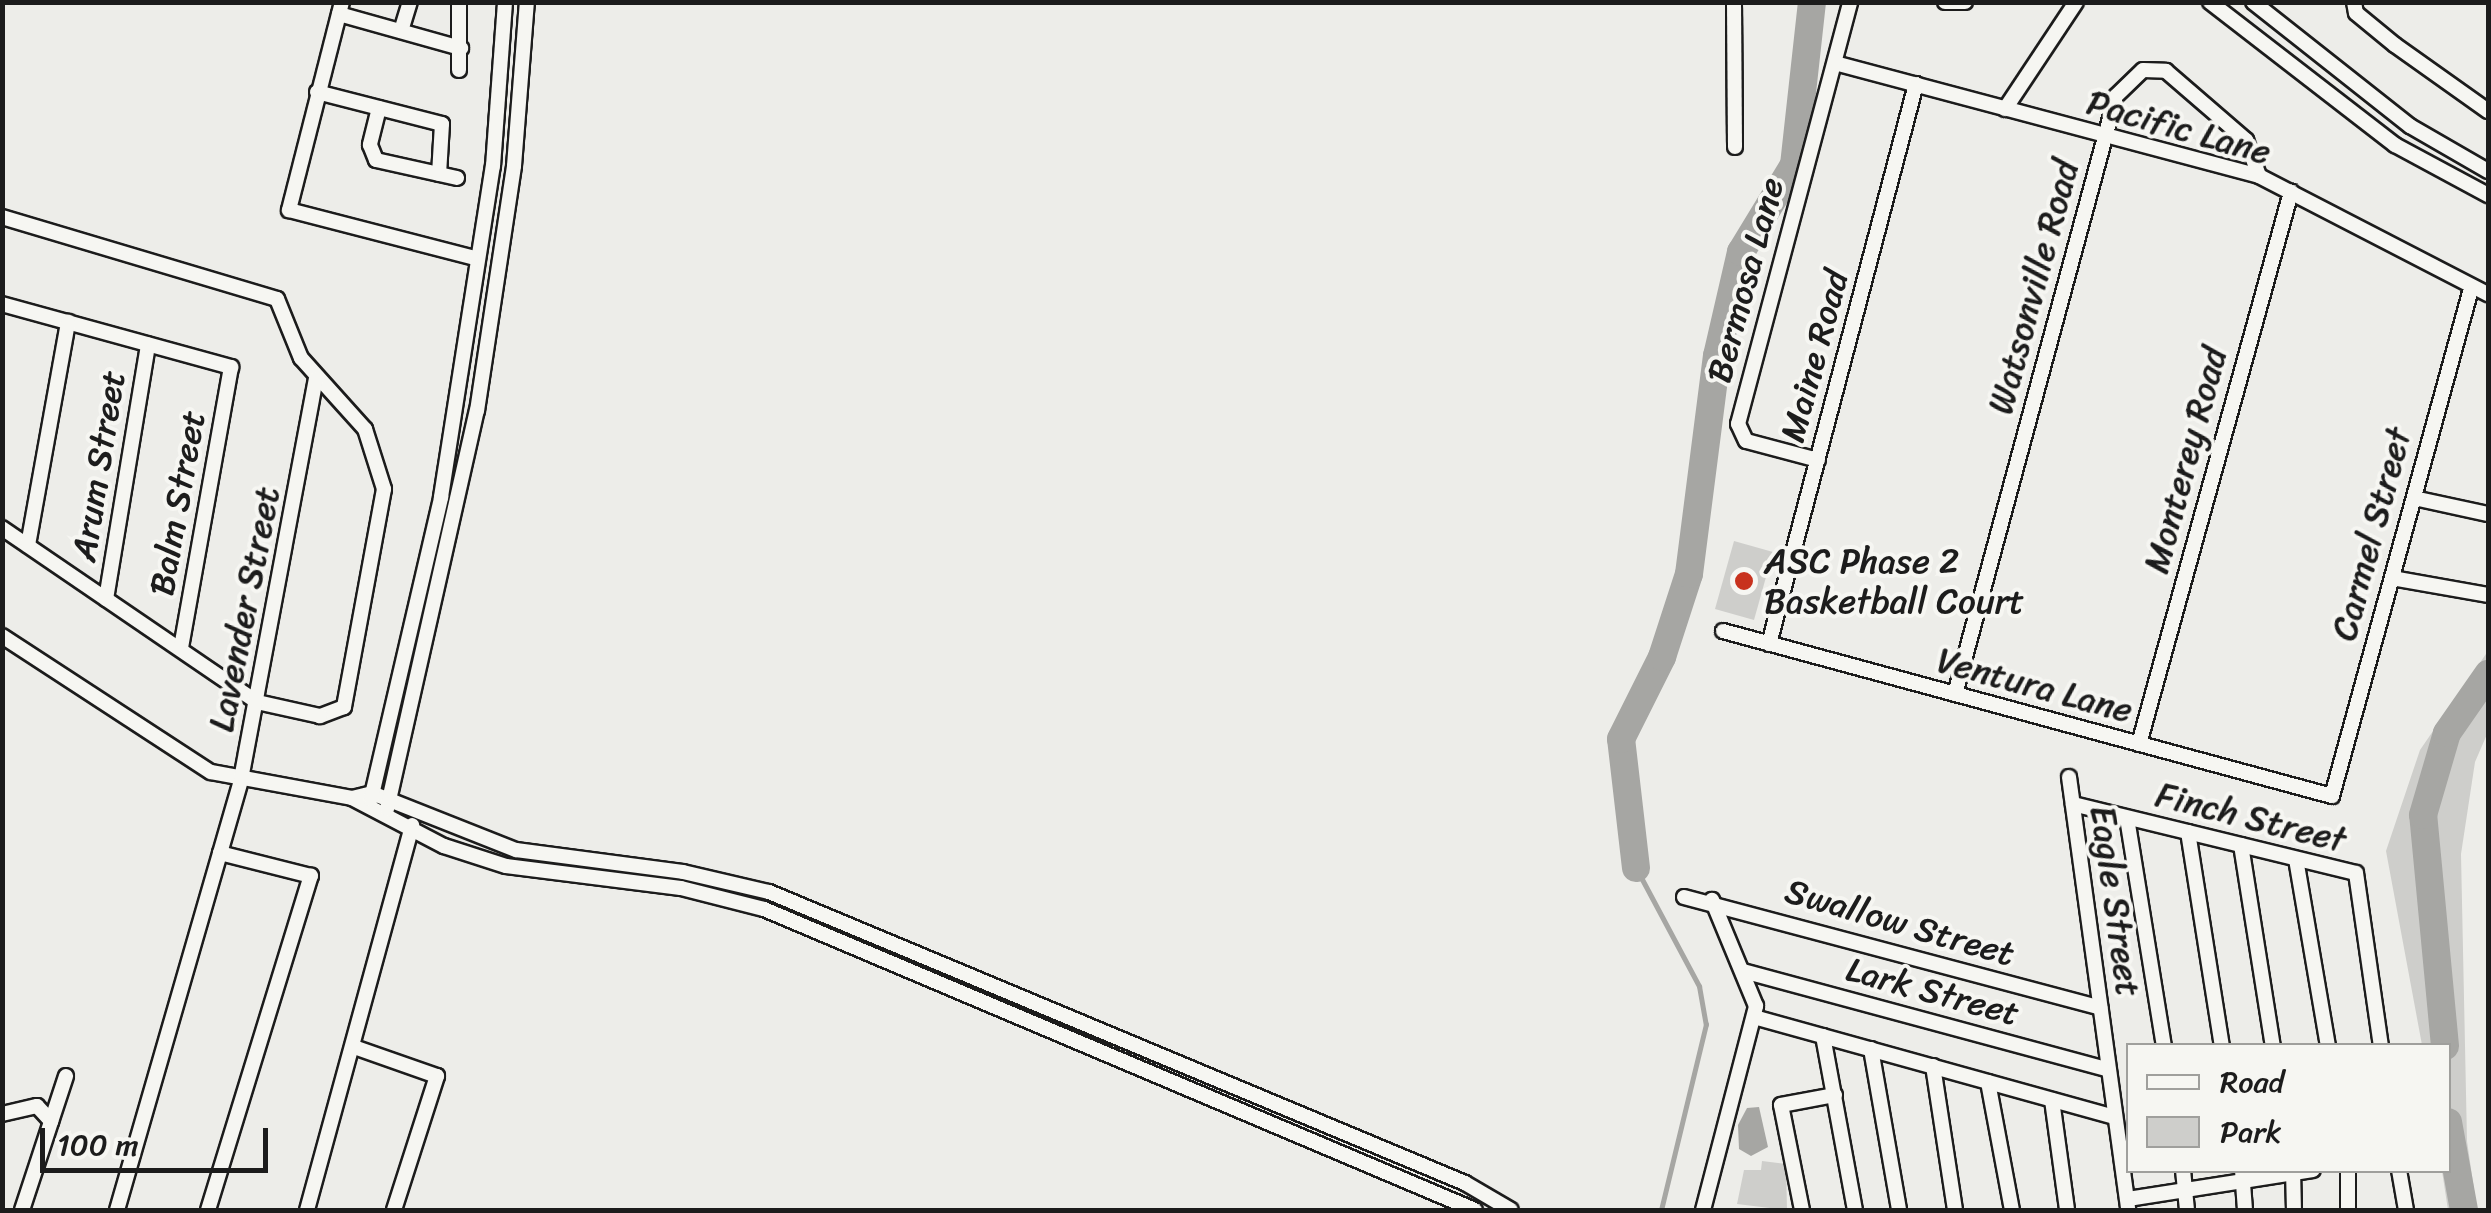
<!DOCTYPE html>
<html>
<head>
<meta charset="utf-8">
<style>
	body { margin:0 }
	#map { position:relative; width:2491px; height:1213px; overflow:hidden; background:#edede9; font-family:Sriracha,sans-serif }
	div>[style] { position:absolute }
	.green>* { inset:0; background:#cececb }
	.water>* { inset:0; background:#a6a6a3 }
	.stream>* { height:5px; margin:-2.5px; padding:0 2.5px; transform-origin:2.5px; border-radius:2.5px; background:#a6a6a3 }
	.river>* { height:28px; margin:-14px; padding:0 14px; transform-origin:14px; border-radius:14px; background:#a6a6a3 }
	.roads { filter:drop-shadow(2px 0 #1c1c1c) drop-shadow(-2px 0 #1c1c1c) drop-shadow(0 2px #1c1c1c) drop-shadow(0 -2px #1c1c1c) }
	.street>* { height:14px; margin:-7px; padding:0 7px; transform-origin:7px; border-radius:7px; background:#f6f6f2 }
	.dots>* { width:28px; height:28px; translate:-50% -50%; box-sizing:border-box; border:5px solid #f6f6f2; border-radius:50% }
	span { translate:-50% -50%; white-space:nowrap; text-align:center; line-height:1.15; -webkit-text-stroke:8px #f6f6f2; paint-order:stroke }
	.street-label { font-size:35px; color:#1c1c1c }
	.poi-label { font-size:35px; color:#1c1c1c }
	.left { translate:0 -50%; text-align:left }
	.frame { position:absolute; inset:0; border:5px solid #1c1c1c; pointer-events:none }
	.legend { position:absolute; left:2126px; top:1043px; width:325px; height:130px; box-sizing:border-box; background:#f6f6f2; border:2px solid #9f9f9c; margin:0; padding:12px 18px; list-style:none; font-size:30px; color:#1c1c1c }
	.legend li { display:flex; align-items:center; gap:20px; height:50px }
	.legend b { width:50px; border:2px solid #9f9f9c }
	.scale { position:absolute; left:40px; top:1128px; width:228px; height:45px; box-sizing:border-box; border:5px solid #1c1c1c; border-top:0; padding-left:12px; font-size:30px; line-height:35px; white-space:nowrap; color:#1c1c1c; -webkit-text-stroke:8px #f6f6f2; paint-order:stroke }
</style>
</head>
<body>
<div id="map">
	<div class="green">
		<div style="clip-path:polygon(1734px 541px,1773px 552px,1754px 620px,1715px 609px)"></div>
		<div style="clip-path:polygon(2488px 651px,2488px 732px,2475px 762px,2461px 854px,2467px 1141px,2477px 1210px,2448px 1210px,2442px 1171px,2448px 1170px,2448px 1046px,2422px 1045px,2386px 851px,2420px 750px)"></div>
		<div style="clip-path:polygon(1762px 1161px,1786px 1164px,1787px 1210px,1737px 1204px,1744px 1170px,1761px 1170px)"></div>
	</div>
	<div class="water">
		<div style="clip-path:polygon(1759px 1107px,1768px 1147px,1751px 1156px,1739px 1149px,1738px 1125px,1747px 1108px)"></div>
	</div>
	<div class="stream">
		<div style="left:1636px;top:868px;width:134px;rotate:61.9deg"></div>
		<div style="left:1699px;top:986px;width:39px;rotate:80deg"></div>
		<div style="left:1706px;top:1024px;width:191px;rotate:103.6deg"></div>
	</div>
	<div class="river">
		<div style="left:1636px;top:868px;width:130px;rotate:-96.6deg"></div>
		<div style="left:1621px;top:739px;width:92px;rotate:-63.4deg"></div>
		<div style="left:1662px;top:657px;width:87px;rotate:-72deg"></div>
		<div style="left:1689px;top:574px;width:220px;rotate:-82.7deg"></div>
		<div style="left:1717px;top:356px;width:107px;rotate:-77deg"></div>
		<div style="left:1741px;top:252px;width:102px;rotate:-58.7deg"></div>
		<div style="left:1794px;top:165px;width:164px;rotate:-83.7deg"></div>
		<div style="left:2445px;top:1046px;width:232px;rotate:-95.4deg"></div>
		<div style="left:2423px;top:815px;width:85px;rotate:-73.7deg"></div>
		<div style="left:2447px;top:733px;width:72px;rotate:-55.2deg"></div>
		<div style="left:2448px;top:1122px;width:89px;rotate:79.7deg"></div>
	</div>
	<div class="roads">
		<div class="street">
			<div style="left:342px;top:2px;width:215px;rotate:104.3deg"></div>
			<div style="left:289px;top:210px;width:195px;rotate:14.5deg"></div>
			<div style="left:1734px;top:2px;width:145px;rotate:89.6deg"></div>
			<div style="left:1945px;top:2px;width:20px"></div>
			<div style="left:2210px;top:2px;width:234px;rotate:37.7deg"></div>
			<div style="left:2395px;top:145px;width:106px;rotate:28.3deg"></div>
			<div style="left:2253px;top:2px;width:200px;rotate:38.3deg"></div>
			<div style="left:2410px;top:126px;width:90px;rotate:30deg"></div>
			<div style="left:2354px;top:2px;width:11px;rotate:80deg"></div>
			<div style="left:2356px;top:13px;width:50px;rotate:39.4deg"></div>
			<div style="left:2395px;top:45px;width:114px;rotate:35.4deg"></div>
			<div style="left:339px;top:14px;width:127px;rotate:15.6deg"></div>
			<div style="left:401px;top:31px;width:30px;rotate:-73deg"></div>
			<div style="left:1835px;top:63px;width:439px;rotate:14.9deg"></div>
			<div style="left:2259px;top:176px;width:258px;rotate:27.3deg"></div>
			<div style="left:459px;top:70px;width:68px;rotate:-90deg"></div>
			<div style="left:317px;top:92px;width:129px;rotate:14.4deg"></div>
			<div style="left:442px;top:124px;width:50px;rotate:93.4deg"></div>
			<div style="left:379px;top:108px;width:38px;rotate:104deg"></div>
			<div style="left:370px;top:145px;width:16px;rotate:68deg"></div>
			<div style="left:376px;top:160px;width:83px;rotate:12.5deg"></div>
			<div style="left:2005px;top:109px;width:128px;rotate:-56.4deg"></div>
			<div style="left:2px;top:217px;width:287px;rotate:16.6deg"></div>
			<div style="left:277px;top:299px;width:64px;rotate:67.9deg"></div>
			<div style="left:301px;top:358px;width:96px;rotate:48deg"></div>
			<div style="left:365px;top:429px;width:63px;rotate:72.4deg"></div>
			<div style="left:384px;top:489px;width:222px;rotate:100.4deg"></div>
			<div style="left:344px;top:707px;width:26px;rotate:159deg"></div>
			<div style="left:320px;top:716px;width:65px;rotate:-167.5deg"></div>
			<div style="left:257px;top:702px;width:309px;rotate:-145.7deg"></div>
			<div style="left:2px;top:304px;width:238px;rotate:15.4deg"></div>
			<div style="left:231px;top:367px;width:286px;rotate:100.1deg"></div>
			<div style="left:1818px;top:460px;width:74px;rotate:-165.2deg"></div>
			<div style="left:1746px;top:441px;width:19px;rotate:-115deg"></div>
			<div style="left:1738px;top:424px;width:437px;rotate:-75.1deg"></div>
			<div style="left:2414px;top:498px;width:76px;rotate:12.2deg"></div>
			<div style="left:28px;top:545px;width:227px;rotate:-79.8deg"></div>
			<div style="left:2392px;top:578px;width:97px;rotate:10deg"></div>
			<div style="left:106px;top:599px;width:258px;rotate:-80.6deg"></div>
			<div style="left:1723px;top:631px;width:631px;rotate:15.16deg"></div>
			<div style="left:2332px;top:796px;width:526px;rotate:-74.67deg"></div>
			<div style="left:2px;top:636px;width:249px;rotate:33.1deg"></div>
			<div style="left:211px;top:772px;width:143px;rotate:10.4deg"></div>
			<div style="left:352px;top:798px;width:104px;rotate:27.6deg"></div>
			<div style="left:444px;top:846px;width:65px;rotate:17.9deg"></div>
			<div style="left:506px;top:866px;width:176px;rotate:7.2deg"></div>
			<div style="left:681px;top:888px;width:86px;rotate:14.2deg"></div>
			<div style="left:764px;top:909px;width:772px;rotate:22.95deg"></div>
			<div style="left:1769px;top:644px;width:579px;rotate:-75.29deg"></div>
			<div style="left:1955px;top:694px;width:619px;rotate:-74.93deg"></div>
			<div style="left:2116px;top:96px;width:37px;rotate:-44deg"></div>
			<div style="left:2143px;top:70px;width:23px;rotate:2deg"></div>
			<div style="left:2166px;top:71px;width:106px;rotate:40.8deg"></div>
			<div style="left:2246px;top:140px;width:38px;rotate:70deg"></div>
			<div style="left:2139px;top:744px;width:573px;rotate:-74.6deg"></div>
			<div style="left:2069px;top:777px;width:437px;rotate:82.2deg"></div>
			<div style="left:352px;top:798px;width:21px;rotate:-14deg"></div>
			<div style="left:372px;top:793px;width:155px;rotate:21.6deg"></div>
			<div style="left:516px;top:850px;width:168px;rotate:7.5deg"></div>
			<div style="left:683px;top:872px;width:88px;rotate:13.1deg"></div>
			<div style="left:769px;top:892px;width:754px;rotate:22.69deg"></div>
			<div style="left:1465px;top:1183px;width:53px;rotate:30.4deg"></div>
			<div style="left:371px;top:799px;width:310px;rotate:-76.9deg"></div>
			<div style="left:441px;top:497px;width:335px;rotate:-81.1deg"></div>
			<div style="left:493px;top:166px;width:164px;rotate:-85.8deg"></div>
			<div style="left:2073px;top:804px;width:291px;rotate:13.7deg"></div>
			<div style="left:2356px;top:873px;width:175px;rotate:81.8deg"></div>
			<div style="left:387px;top:809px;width:408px;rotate:-77.3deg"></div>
			<div style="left:477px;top:411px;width:248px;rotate:-81.4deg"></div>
			<div style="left:514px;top:166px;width:165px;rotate:-85.5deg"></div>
			<div style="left:2127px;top:818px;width:231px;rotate:80.8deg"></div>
			<div style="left:2188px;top:832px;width:217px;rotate:81deg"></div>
			<div style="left:2241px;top:845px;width:204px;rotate:81deg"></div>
			<div style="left:2296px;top:859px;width:190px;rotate:80.3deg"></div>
			<div style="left:1684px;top:897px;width:431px;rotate:14.9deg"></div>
			<div style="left:1743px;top:971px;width:377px;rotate:15.1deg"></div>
			<div style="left:1754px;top:1017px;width:374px;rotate:15.5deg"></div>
			<div style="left:1823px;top:1036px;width:177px;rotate:79.6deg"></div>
			<div style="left:354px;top:1047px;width:88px;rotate:19.3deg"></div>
			<div style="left:437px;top:1076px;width:141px;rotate:107.8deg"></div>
			<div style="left:1871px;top:1049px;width:163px;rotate:80.1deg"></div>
			<div style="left:1933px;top:1066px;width:146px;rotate:81.3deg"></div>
			<div style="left:1988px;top:1082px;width:130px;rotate:79.4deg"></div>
			<div style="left:2052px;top:1100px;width:111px;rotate:82.2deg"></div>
			<div style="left:2px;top:1114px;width:36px;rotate:-13deg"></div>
			<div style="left:37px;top:1106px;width:21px;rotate:47deg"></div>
			<div style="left:2183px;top:1170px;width:40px;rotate:84.3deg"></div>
			<div style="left:2242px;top:1170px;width:40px;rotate:85.7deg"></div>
			<div style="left:2293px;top:1170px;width:40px;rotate:88.6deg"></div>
			<div style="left:2348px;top:1170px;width:40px;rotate:90deg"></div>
			<div style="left:2399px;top:1170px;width:41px;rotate:80.1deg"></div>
			<div style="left:2128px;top:1199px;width:187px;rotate:-8.9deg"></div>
			<div style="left:22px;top:1210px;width:141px;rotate:-71.8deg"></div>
			<div style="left:117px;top:1210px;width:448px;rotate:-73.9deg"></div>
			<div style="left:241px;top:779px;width:407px;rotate:-79.4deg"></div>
			<div style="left:208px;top:1210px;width:350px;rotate:-72.9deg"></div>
			<div style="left:311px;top:876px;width:94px;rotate:-165.8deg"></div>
			<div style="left:307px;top:1210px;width:399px;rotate:-74.7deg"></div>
			<div style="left:1703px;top:1210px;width:211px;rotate:-75.4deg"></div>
			<div style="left:1756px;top:1006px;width:115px;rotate:-112.5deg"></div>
			<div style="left:1802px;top:1210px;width:107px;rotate:-101.3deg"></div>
			<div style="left:1781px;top:1105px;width:55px;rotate:-10.5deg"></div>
		</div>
	</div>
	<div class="dots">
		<div style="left:1744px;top:581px;background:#c8321e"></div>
	</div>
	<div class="street-label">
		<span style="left:2179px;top:127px;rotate:16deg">Pacific Lane</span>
		<span style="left:1745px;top:280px;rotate:-75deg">Bermosa Lane</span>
		<span style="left:2033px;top:287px;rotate:-75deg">Watsonville Road</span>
		<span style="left:1814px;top:356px;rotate:-75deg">Maine Road</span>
		<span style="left:2185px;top:460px;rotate:-75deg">Monterey Road</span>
		<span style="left:98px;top:466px;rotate:-81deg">Arum Street</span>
		<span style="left:177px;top:503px;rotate:-80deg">Balm Street</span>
		<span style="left:2371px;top:534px;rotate:-75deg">Carmel Street</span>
		<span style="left:244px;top:609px;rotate:-79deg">Lavender Street</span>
		<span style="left:2035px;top:685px;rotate:15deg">Ventura Lane</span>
		<span style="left:2251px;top:817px;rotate:14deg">Finch Street</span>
		<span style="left:2116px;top:901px;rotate:82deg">Eagle Street</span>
		<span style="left:1900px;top:922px;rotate:16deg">Swallow Street</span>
		<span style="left:1933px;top:991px;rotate:15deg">Lark Street</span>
	</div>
	<div class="poi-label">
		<span class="left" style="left:1764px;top:581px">ASC Phase 2<br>Basketball Court</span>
	</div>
	<div class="frame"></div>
	<ul class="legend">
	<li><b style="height:12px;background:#f6f6f2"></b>Road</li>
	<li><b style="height:28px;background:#cececb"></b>Park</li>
	</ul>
	<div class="scale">100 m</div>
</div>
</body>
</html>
